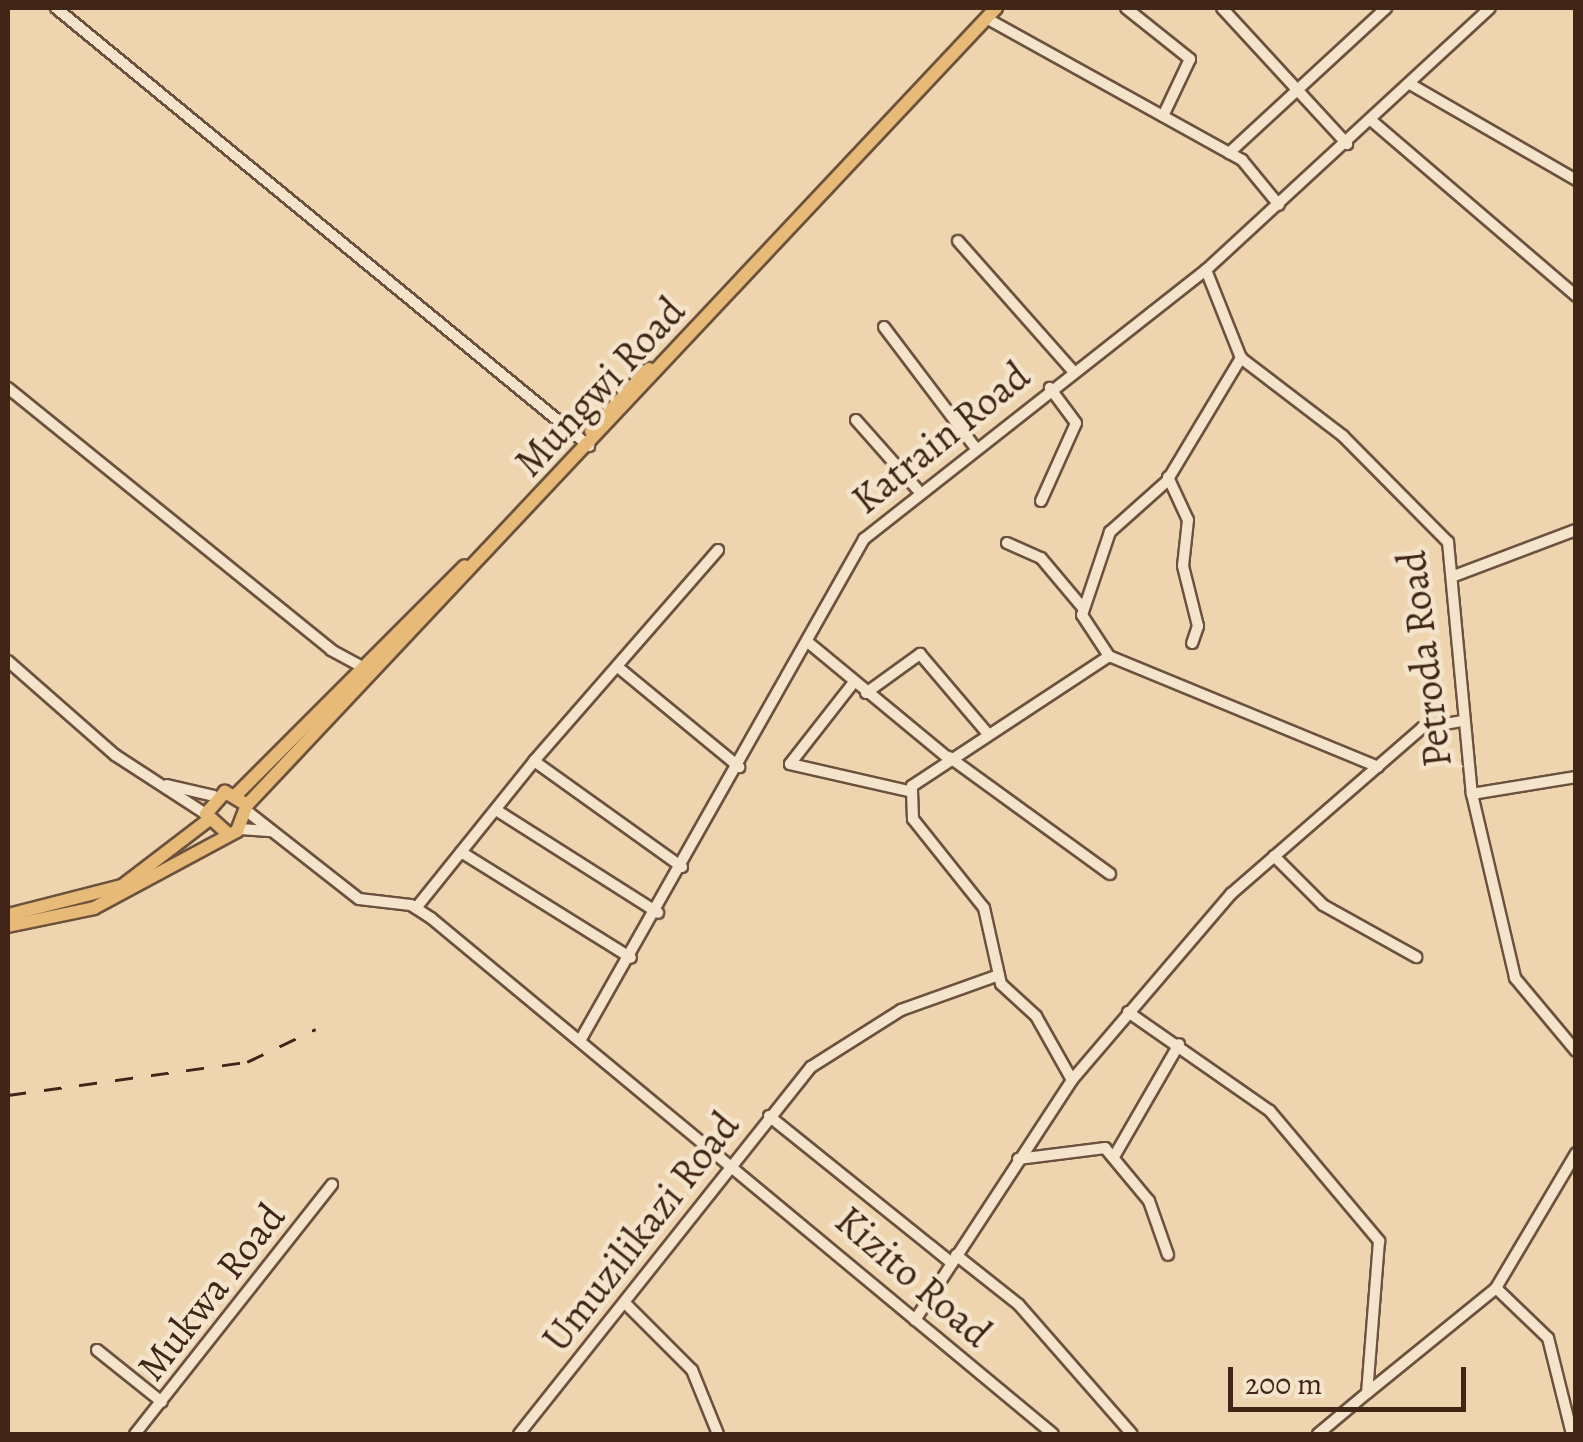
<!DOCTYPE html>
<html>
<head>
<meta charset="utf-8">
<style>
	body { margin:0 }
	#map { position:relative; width:1583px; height:1442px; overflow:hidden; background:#eed5af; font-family:Alegreya,serif }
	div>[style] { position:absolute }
	.roads { filter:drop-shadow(2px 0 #6c523e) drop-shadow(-2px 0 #6c523e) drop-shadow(0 2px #6c523e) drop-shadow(0 -2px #6c523e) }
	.minor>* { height:10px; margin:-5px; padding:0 5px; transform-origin:5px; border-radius:5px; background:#f4e4cb }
	.major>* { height:12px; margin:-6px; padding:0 6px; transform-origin:6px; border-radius:6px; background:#e7ba78 }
	.rail>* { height:2.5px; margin-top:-1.25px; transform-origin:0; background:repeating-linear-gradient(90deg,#412618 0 18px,transparent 0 36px) }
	span { translate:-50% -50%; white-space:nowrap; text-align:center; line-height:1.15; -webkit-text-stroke:9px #f4e4cb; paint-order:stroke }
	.street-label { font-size:40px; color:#412618 }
	.frame { position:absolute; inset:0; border:10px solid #412618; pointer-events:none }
	.scale { position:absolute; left:1228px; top:1367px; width:238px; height:45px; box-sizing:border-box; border:5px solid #412618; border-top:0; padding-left:12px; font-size:30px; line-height:35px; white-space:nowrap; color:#412618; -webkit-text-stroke:8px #f4e4cb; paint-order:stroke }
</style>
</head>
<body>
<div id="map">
	<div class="roads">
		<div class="minor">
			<div style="left:56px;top:8px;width:690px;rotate:39.41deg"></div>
			<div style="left:1126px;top:8px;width:82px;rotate:38.6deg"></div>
			<div style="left:1190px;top:59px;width:63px;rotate:115.3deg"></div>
			<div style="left:1222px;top:8px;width:185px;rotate:47.4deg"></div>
			<div style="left:986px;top:18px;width:293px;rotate:29deg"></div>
			<div style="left:1242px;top:160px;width:58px;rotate:50.6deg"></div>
			<div style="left:1410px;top:84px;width:192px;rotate:30deg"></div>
			<div style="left:1372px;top:121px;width:269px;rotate:40.6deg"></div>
			<div style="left:1229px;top:153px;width:214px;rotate:-42.7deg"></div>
			<div style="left:958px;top:241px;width:172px;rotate:48.5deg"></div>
			<div style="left:1206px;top:270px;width:95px;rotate:68.3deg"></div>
			<div style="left:1241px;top:358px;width:128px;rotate:37.4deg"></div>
			<div style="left:1343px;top:436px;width:149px;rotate:45.3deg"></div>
			<div style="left:1448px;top:542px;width:253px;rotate:84.6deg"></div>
			<div style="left:1472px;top:794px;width:189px;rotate:76.8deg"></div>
			<div style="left:1515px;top:978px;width:95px;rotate:50.1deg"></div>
			<div style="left:884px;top:327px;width:149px;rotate:52.9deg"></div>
			<div style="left:8px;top:388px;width:416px;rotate:39deg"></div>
			<div style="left:331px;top:650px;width:42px;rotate:28.4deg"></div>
			<div style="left:856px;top:420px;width:92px;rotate:48.5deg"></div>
			<div style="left:1168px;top:477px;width:47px;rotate:65.1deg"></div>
			<div style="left:1188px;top:520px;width:46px;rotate:96.2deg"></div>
			<div style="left:1183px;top:566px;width:62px;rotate:76deg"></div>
			<div style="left:1198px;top:626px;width:18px;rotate:109deg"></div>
			<div style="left:1041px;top:501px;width:85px;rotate:-65.8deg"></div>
			<div style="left:1076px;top:423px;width:44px;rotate:-126.6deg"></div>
			<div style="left:1007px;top:543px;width:37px;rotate:24deg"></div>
			<div style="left:1041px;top:558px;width:65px;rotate:50deg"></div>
			<div style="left:1454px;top:576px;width:130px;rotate:-20.7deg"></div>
			<div style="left:809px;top:643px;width:180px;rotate:39.6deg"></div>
			<div style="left:1109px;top:656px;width:49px;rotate:-123.4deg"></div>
			<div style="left:1082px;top:615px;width:88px;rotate:-71.4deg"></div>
			<div style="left:1110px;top:532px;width:76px;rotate:-41.8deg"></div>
			<div style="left:1167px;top:481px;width:144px;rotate:-59deg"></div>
			<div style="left:8px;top:661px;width:142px;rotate:41.3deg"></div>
			<div style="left:115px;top:755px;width:108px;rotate:33deg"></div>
			<div style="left:619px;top:668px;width:156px;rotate:39.5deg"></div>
			<div style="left:854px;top:682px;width:104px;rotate:128deg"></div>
			<div style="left:790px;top:764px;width:122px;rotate:12.8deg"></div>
			<div style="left:866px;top:693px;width:67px;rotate:-35.8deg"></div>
			<div style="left:920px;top:654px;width:105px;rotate:49.6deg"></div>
			<div style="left:949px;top:757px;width:199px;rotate:36deg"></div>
			<div style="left:167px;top:785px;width:48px;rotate:13.2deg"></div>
			<div style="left:1472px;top:794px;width:105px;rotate:-9.3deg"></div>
			<div style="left:496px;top:810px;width:192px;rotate:32.4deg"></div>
			<div style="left:248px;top:812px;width:141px;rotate:38.1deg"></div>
			<div style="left:359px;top:899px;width:52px;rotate:6.6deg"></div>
			<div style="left:411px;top:905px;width:24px;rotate:33deg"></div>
			<div style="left:431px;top:918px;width:808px;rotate:39.68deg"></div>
			<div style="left:240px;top:829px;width:32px;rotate:4deg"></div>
			<div style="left:461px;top:852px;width:200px;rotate:31.9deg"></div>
			<div style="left:1274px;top:856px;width:69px;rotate:45deg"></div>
			<div style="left:1323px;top:905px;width:107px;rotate:29.2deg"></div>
			<div style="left:682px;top:867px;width:182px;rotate:-144.4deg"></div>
			<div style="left:534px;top:761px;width:280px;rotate:-48.9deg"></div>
			<div style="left:416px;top:908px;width:189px;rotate:-51.2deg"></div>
			<div style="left:1128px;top:1012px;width:173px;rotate:34.9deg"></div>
			<div style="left:1270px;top:1111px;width:170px;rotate:50deg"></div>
			<div style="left:1379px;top:1241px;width:152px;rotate:94.5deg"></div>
			<div style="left:1367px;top:1393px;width:64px;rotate:140.1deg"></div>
			<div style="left:581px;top:1039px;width:575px;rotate:-60.49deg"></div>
			<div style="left:864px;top:539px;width:435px;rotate:-38.2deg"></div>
			<div style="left:1206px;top:270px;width:386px;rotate:-42.7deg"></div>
			<div style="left:1072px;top:1080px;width:73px;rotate:-119.4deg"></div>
			<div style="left:1036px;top:1016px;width:47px;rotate:-137.6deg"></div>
			<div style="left:1001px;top:984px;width:78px;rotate:-102.6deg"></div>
			<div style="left:984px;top:908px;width:114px;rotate:-128.6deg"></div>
			<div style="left:913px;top:819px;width:33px;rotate:-92deg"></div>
			<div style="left:912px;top:786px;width:236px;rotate:-33.4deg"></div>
			<div style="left:1109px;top:656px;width:291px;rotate:22.4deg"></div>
			<div style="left:769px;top:1116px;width:235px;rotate:38.8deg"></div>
			<div style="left:1115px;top:1155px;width:128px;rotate:-60deg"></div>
			<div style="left:1018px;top:1159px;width:88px;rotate:-7.2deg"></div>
			<div style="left:1105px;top:1148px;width:69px;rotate:50.3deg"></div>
			<div style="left:1149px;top:1201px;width:57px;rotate:70.6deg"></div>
			<div style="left:956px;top:1255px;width:80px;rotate:38.4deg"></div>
			<div style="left:1019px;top:1305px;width:171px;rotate:48.8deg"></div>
			<div style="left:625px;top:1303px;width:95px;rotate:45deg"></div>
			<div style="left:692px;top:1370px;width:69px;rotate:67.9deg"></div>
			<div style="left:915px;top:1320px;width:287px;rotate:-56.8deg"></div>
			<div style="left:1072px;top:1080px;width:245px;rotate:-49.5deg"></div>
			<div style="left:1231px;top:894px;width:253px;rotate:-41deg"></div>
			<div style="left:1422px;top:728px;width:40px;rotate:-10deg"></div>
			<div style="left:97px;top:1350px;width:83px;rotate:38.7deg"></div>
			<div style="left:1367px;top:1393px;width:166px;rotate:-39.1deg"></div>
			<div style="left:135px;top:1434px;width:318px;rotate:-51.7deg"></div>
			<div style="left:519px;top:1434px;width:469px;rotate:-51.5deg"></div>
			<div style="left:811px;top:1067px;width:107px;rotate:-32.3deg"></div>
			<div style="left:901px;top:1010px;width:104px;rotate:-19.7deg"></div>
			<div style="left:1572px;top:1434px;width:99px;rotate:-104deg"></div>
			<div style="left:1548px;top:1338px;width:72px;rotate:-136.1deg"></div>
			<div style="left:1496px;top:1288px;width:157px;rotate:-59.3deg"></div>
		</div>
		<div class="major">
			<div style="left:591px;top:431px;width:85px;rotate:-46.9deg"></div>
			<div style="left:237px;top:794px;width:322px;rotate:-45deg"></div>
			<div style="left:247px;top:805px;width:1094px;rotate:-46.78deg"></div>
			<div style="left:8px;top:915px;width:118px;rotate:-14.3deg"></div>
			<div style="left:122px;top:886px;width:107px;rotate:-37.4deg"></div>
			<div style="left:8px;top:926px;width:88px;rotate:-11.8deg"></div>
			<div style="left:94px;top:908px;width:162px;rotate:-28.3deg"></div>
			<div style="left:237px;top:831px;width:28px;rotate:-69deg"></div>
			<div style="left:247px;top:805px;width:26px;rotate:-149deg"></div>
			<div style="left:225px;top:792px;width:29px;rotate:131deg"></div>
			<div style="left:206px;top:814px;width:30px;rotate:42deg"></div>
		</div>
	</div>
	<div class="rail">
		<div style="left:8px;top:1095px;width:241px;rotate:-7.9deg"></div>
		<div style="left:247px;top:1062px;width:76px;rotate:-25.6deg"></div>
	</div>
	<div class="street-label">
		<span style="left:600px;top:387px;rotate:-47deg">Mungwi Road</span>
		<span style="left:941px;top:438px;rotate:-39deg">Katrain Road</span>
		<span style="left:1425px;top:659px;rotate:-97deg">Petroda Road</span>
		<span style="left:641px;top:1232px;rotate:-52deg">Umuzilikazi Road</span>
		<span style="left:913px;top:1277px;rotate:41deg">Kizito Road</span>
		<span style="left:211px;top:1292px;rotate:-52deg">Mukwa Road</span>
	</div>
	<div class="frame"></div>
	<div class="scale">200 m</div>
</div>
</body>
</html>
